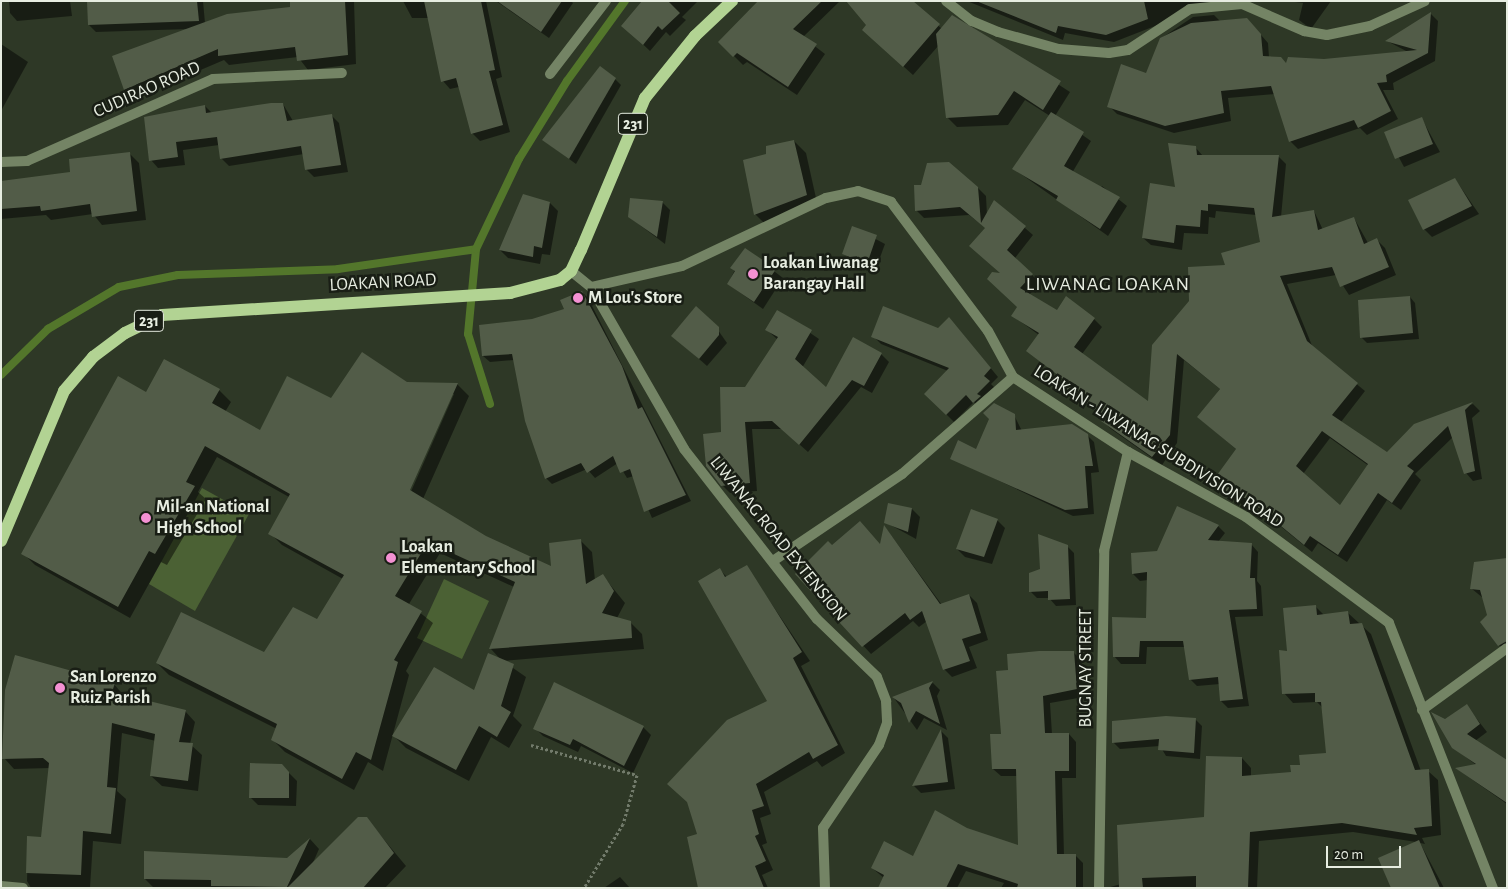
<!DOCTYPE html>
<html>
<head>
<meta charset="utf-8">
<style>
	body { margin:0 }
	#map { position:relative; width:1508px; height:889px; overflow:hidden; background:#2e3826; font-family:"Alegreya Sans",sans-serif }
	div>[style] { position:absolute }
	.green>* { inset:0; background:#4b6134 }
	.shadow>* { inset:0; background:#0007 }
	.stream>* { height:8px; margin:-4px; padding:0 4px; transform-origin:4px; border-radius:4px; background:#53762b }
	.building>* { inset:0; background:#525c48 }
	.path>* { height:3px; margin-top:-1.5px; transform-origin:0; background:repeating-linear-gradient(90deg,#727b6b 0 2.5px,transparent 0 5px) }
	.minor>* { height:10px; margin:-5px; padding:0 5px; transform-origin:5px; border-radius:5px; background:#748465 }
	.primary>* { height:12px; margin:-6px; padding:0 6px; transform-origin:6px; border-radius:6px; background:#b2d393 }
	.dots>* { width:14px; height:14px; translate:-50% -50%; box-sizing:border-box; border:2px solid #191e15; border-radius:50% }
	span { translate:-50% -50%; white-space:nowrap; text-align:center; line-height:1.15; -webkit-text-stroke:5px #191e15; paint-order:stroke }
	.shield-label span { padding:1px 4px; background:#191e15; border:1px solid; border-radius:4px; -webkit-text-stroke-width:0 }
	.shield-label { font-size:16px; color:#e7ede1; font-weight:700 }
	.street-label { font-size:18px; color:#e7ede1 }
	.poi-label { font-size:18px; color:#e7ede1; font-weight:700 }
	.left { translate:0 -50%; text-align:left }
	.quarter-label { font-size:20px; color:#e7ede1; letter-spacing:1px }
	.frame { position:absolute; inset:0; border:2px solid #e7ede1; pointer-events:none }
	.scale { position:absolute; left:1326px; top:846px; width:75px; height:22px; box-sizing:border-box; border:2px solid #e7ede1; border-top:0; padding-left:6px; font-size:15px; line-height:18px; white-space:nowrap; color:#e7ede1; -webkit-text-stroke:4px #191e15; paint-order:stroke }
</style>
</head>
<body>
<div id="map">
	<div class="green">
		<div style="clip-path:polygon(202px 488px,249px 514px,195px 611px,149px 584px)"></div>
		<div style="clip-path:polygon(444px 579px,489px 601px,462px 659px,417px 638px)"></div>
	</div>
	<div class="shadow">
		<div style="clip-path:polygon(9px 1px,70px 1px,72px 16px,17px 21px,10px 13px)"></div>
		<div style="clip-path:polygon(88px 1px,203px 1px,205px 23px,292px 8px,291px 1px,354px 1px,356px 64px,308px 70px,298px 57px,229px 65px,224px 60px,135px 98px,125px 89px,189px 29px,96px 32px,89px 25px)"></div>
		<div style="clip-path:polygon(403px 1px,486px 1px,502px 77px,496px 79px,510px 132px,480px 141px,472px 133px,459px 87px,450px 89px,443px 81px,429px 18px,412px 18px)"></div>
		<div style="clip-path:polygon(496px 1px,571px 1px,573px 3px,549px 38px)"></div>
		<div style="clip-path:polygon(643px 1px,698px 1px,682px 17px,686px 20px,670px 36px,666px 32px,650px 51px,630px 32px)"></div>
		<div style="clip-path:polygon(766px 1px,840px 1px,803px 37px,825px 54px,797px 95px,747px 62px,743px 65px,720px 42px)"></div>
		<div style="clip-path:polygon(911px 1px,942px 29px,953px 16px,1070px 92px,1055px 116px,1091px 141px,1072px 173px,1099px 190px,1102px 186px,1127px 206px,1108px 236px,1014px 169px,1050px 116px,1025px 100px,1008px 125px,957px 127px,947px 117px,939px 45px,913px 75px,873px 39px)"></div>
		<div style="clip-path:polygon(967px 1px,1219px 1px,1114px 42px,1065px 33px,1063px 40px)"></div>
		<div style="clip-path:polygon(1287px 1px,1331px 1px,1311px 29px,1299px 20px,1303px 3px)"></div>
		<div style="clip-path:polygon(1431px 14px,1438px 21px,1435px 61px,1393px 83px,1394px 90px,1383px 90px,1398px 119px,1367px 135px,1360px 128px,1298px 149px,1290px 141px,1275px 94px,1228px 98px,1231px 121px,1174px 133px,1117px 114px,1109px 106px,1147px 74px,1163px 37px,1193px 17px,1214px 15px,1221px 22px,1255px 28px,1268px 43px,1269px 57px,1291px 68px,1408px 52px,1387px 41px)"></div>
		<div style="clip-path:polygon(1px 44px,28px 62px,1px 111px)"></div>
		<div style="clip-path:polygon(615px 79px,621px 85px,576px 164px,543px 140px)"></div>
		<div style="clip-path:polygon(283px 104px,293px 121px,331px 115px,339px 123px,348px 172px,314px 177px,306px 169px,304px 154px,229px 166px,221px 158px,219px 145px,183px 150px,185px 165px,158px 168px,151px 160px,205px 106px,212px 113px)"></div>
		<div style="clip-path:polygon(1422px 119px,1440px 152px,1404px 167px,1386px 133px)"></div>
		<div style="clip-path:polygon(794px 141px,806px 153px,818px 207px,767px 226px,755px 214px,767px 155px)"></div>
		<div style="clip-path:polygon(evenodd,1195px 147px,1203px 156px,1278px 156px,1286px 164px,1281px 217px,1314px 211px,1323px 230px,1354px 218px,1368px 243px,1377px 240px,1385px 248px,1396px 275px,1349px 295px,1336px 275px,1287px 284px,1313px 348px,1365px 391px,1341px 422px,1388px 454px,1415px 425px,1473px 404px,1480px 411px,1472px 418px,1482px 479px,1473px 481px,1466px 473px,1453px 437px,1415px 474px,1421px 480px,1401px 510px,1387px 500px,1347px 562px,1318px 543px,1312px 552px,1263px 512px,1249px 502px,1245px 507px,1214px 482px,1237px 450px,1198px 417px,1220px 389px,1184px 360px,1177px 443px,1162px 465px,1111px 429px,1104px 422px,1110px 422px,1069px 392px,1061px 384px,1064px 380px,1028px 351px,1039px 335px,1013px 316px,1019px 307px,986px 228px,969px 215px,924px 218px,916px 210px,978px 188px,986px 196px,987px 215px,995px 202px,1033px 235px,1015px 258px,1040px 283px,1029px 295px,1057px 311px,1094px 319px,1102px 327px,1082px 354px,1149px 403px,1227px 267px,1261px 243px,1256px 215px,1216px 211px,1215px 218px,1209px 217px,1208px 234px,1184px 233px,1182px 250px,1151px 245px,1143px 238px,1177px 188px,1195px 147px,1330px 438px,1369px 466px,1340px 506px,1303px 474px,1330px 438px)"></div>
		<div style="clip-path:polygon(129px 153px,139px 163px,146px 220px,102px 225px,93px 214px,51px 220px,46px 215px,1px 219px,1px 186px,72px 173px)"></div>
		<div style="clip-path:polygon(1455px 179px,1479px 214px,1432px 237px,1424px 229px)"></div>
		<div style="clip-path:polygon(524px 196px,550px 203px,558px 211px,550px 255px,542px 254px,540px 264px,508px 258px,500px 250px)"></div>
		<div style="clip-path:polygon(662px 202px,670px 210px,665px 244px,629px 217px)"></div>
		<div style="clip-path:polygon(853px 227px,885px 244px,875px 271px,843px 254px)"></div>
		<div style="clip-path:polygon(745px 249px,783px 278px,763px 309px,728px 284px)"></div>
		<div style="clip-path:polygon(582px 292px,588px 298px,691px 501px,652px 518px,634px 476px,627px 478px,618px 463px,595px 478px,587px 469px,552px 484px,546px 478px,514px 360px,490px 362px,483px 356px,532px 320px,566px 310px)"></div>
		<div style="clip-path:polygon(1410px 297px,1415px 303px,1419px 339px,1367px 343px,1361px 337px)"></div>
		<div style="clip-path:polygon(778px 311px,819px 339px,802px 368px,826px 389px,881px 354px,889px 362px,872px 393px,861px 387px,808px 452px,782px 429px,752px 429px,757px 491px,730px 493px,722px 485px,722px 433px,778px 340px,767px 330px)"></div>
		<div style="clip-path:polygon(713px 323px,727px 343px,707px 366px,681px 343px)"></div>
		<div style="clip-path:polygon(956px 326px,998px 377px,991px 384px,997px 390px,982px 410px,974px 402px,954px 422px,926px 394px,948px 371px,881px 344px,873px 336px)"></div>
		<div style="clip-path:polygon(evenodd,407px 384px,457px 384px,469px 396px,423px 499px,486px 537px,553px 568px,580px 540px,592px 552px,595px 580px,603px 576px,625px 603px,617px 618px,630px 622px,642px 634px,644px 649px,503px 661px,526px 677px,513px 716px,522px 725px,509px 748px,491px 737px,469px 781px,406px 748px,394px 736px,474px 692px,501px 660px,491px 649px,514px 587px,440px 553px,409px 604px,433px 623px,406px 671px,409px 675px,383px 771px,368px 762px,354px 790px,285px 752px,273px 740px,277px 729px,169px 675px,157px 663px,264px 654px,318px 621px,343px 579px,282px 545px,270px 533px,289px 497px,217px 457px,198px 492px,206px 499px,167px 565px,161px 562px,130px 618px,35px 565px,23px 553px,146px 394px,219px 390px,231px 402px,225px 412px,261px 432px,331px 400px,407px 384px,451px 394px,454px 394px,409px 496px,407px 495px,451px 394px)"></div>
		<div style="clip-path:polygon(1014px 415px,1022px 431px,1087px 435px,1094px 442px,1099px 472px,1091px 473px,1094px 514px,1073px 516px,951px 458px,976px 451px,990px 419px)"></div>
		<div style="clip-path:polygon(889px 505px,912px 509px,920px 517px,916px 539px,885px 522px)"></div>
		<div style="clip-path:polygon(997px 520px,1005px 528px,992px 564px,965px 557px,957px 549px)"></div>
		<div style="clip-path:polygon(1218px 526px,1225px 533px,1218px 542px,1251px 544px,1258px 552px,1257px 581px,1261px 586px,1263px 616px,1235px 617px,1249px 706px,1228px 708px,1221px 701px,1220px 684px,1197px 686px,1190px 679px,1185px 647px,1147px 647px,1146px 664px,1121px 664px,1114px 656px,1147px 619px,1148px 580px,1140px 581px,1133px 574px,1158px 552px)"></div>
		<div style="clip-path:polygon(885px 527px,942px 605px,969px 595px,977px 603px,988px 640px,969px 647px,977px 668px,952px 677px,944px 669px,927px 621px,919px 627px,913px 621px,871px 654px,797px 574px,832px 547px,881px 546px)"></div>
		<div style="clip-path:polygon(1067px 546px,1074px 553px,1076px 605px,1056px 606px,1049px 598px,1037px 598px,1031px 592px,1041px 570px)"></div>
		<div style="clip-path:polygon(1507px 560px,1507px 653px,1499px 645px,1483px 598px,1472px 589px)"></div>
		<div style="clip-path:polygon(746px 566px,810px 661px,801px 666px,845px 753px,822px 767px,817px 761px,764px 792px,771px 814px,760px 818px,767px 843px,762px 845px,773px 870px,762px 875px,768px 888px,699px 888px,699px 835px,769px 702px,720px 570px,727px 577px)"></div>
		<div style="clip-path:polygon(1316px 607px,1324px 615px,1348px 613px,1371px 634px,1421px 771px,1428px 771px,1438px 780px,1441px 835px,1422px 838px,1425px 844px,1420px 843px,1444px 888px,1392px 888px,1416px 842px,1353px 832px,1259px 841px,1257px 888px,1107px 888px,1121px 884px,1206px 819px,1242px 758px,1251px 768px,1251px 777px,1292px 773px,1327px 754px,1323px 708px,1317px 702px,1293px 703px,1284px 693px,1288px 652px)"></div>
		<div style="clip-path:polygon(1073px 652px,1081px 660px,1084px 697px,1050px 703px,1052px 734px,1069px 734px,1076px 742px,1076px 778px,1062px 778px,1064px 855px,1075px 855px,1083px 863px,1083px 888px,1001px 888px,1004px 883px,966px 871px,957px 888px,879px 888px,884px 878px,872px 868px,914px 858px,966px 829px,1020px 847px,1018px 776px,1001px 776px,993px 769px,1002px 735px,1009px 671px)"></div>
		<div style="clip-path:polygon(933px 683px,940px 690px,937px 696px,947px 730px,924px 718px,917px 730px,894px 698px)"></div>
		<div style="clip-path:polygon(114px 684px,124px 696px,185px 711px,195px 722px,190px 744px,202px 755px,198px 791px,162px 786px,151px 776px,156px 741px,122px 733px,117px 791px,126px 799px,121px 844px,93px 841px,90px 888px,31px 888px,27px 881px,28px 838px,42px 838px,50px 768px,14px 769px,4px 758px)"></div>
		<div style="clip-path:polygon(1466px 705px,1487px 732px,1475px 741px,1507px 762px,1507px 804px,1457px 769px,1476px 765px,1453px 747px,1445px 720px)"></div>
		<div style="clip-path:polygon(1195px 719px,1202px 726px,1200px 759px,1166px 756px,1160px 746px,1120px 749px,1113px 742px)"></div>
		<div style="clip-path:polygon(643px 727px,651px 735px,633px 773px,581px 746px,578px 752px,543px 736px,535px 728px)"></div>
		<div style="clip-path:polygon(941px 731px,948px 738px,955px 789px,921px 793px,914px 786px)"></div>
		<div style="clip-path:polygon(281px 765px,297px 781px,296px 806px,258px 805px,250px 797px)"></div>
		<div style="clip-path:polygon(366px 818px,406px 866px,385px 888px,154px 888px,145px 879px,288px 859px,310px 839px,319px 849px,312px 865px)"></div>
		<div style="clip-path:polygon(620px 877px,630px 888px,604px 888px)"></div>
	</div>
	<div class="stream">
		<div style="left:1px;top:375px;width:66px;rotate:-44.4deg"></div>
		<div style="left:48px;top:329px;width:82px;rotate:-30.6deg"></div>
		<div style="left:119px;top:287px;width:60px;rotate:-11.5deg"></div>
		<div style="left:178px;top:275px;width:160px;rotate:-2.1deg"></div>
		<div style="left:338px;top:269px;width:139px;rotate:-8.2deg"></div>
		<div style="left:490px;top:404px;width:73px;rotate:-107.4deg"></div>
		<div style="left:468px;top:334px;width:85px;rotate:-84.6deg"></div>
		<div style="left:476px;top:249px;width:100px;rotate:-64.5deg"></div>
		<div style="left:519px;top:159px;width:92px;rotate:-58.4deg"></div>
		<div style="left:567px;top:81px;width:99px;rotate:-54.1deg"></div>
	</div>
	<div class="building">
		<div style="clip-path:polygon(87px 1px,197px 1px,199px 21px,88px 25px)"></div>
		<div style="clip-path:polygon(290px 1px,345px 1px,348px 55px,297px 61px,295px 47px,218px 56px,218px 49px,124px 90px,112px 56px,227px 14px,290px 7px)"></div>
		<div style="clip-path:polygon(424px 1px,481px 1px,495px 70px,489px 71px,503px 125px,471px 134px,456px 78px,441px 82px)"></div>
		<div style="clip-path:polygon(497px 1px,562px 1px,541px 32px)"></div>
		<div style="clip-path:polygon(642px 1px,668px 1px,680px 13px,662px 30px,658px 26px,643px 45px,621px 26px)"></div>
		<div style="clip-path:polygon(758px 1px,822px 1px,793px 29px,817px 44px,788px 87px,737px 53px,733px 57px,718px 42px)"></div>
		<div style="clip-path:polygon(846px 1px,913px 1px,940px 24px,903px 67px,862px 30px,866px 25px)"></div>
		<div style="clip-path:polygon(976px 1px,1144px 1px,1148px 19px,1106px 35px,1058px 26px,1056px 33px)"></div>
		<div style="clip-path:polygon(1431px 12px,1428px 53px,1386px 75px,1387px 82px,1377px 83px,1391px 111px,1358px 128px,1354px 120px,1289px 142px,1271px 86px,1221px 91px,1224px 113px,1165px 126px,1107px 107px,1121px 64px,1146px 73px,1160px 38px,1191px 23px,1247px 18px,1261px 34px,1263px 56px,1281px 57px,1286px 63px,1288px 57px,1324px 59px,1417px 50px,1385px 41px)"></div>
		<div style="clip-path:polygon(952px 15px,1061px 81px,1043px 110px,1014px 91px,998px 115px,946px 118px,936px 34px)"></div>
		<div style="clip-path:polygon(600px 66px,616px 78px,569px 159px,542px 140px)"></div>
		<div style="clip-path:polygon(271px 103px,283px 103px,287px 121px,332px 114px,341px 165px,305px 170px,301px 146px,220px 159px,217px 137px,176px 142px,178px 157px,149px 161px,144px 117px,205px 105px,206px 113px)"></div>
		<div style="clip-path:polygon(1051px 112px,1084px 132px,1064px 166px,1120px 197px,1100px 229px,1056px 200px,1058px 196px,1012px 169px)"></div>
		<div style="clip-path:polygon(1422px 117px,1433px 144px,1395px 159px,1384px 132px)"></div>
		<div style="clip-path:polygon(794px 140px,807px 195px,754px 215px,743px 160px,766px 154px,766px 146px)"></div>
		<div style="clip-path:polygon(evenodd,1168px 143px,1196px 146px,1197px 155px,1279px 155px,1272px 217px,1314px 210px,1318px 230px,1354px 217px,1364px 244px,1377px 238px,1389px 267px,1340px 287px,1332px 267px,1280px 276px,1307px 341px,1358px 383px,1332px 415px,1387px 452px,1414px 424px,1473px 402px,1465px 410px,1475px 471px,1464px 474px,1448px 426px,1407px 466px,1414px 471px,1392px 503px,1378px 493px,1338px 555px,1310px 536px,1304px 545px,1254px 504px,1240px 495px,1237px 500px,1212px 482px,1236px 449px,1197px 417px,1220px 389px,1177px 354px,1170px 435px,1152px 457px,1101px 421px,1109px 421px,1059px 384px,1063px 379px,1026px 351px,1039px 333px,1011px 316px,1017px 307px,987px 279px,992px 272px,1000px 273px,969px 246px,985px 228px,960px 207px,915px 211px,914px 185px,921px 185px,927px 163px,949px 162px,978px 187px,981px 223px,994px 200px,1026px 226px,1007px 250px,1033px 274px,1020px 288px,1057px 310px,1066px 296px,1095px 318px,1074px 347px,1148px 401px,1152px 345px,1189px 301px,1188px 267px,1225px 265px,1221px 253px,1260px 242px,1254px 208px,1208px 204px,1208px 211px,1201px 210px,1200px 227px,1176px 225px,1174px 243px,1142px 238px,1150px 183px,1175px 187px,1168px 143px,1322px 431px,1368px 464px,1340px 505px,1296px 466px,1322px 431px)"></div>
		<div style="clip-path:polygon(130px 152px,137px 211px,92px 217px,90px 204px,41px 211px,40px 206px,1px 209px,1px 181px,70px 172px,69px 159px)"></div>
		<div style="clip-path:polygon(1455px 178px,1472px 206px,1423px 230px,1408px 200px)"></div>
		<div style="clip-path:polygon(523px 194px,550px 202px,542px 248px,534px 246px,533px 257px,499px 250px)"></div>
		<div style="clip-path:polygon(630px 198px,663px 201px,657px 237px,628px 217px)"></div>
		<div style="clip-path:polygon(852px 226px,877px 235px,867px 264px,842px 254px)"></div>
		<div style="clip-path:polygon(745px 248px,776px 269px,754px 302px,727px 284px,735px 271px,730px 268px)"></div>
		<div style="clip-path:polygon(582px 291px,622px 366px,638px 409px,642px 407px,686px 495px,644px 512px,630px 469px,620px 473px,613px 456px,587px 473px,581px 463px,545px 479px,525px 421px,512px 354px,482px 356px,479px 325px,532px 319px,564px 309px,560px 300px)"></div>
		<div style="clip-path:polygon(1410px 296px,1413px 333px,1360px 338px,1358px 300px)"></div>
		<div style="clip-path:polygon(696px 306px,719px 327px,719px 335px,699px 359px,671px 336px)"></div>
		<div style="clip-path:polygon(883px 306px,938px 328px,949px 317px,991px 368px,984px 376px,990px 381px,977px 394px,981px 396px,973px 403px,966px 395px,946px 415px,924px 394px,949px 368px,871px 337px)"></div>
		<div style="clip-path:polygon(777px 310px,812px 330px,795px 359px,826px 387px,853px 337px,882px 353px,864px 386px,852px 380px,799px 445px,772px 421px,745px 422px,750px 483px,721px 486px,706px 466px,703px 434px,721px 432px,720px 387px,745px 387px,778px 337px,765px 330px)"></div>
		<div style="clip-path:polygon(362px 352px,407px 382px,458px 383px,410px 490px,486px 536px,551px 566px,549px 543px,581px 539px,586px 584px,603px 574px,614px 591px,602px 613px,631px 621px,632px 638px,489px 649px,515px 582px,428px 542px,395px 596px,422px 611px,394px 660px,398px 662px,371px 760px,356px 752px,342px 779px,271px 740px,277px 724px,156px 663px,181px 612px,264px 652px,293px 607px,317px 619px,344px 575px,268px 534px,290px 494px,205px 446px,186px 482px,195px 486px,155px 554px,149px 551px,118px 607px,21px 554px,118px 376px,146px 392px,164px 359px,220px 389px,212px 403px,260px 430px,287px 376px,331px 398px)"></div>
		<div style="clip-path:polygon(994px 403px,1015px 414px,1016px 430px,1072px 424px,1088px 434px,1093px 466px,1085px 466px,1088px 508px,1065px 510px,950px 459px,958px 440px,976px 449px,989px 419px,983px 413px)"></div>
		<div style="clip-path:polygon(888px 503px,912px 508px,908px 532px,884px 523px)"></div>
		<div style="clip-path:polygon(1177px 506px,1219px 525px,1208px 540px,1252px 543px,1250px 578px,1255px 578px,1257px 609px,1229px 610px,1243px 699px,1220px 701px,1218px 677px,1189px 680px,1183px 641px,1140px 641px,1139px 657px,1113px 657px,1112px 617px,1146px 618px,1147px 572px,1132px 574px,1131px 553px,1157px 551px)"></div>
		<div style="clip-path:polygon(971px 509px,998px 519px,984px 557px,956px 549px)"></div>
		<div style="clip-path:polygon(860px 521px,880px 544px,884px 525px,940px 604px,969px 594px,981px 633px,962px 639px,970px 661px,943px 670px,922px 611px,910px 620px,905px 613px,862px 647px,795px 574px,828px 541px,832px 545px)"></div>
		<div style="clip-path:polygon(1038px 534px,1068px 545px,1070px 599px,1048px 600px,1048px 591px,1029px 592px,1029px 573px,1040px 569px)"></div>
		<div style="clip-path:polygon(1507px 558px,1507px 641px,1498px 646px,1480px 622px,1487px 615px,1480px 590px,1470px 589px,1474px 562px)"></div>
		<div style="clip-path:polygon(747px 565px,802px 652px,793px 658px,838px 745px,813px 759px,809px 752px,756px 784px,764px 806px,752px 810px,759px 834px,755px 836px,766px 861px,755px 866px,764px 888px,698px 888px,687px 837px,697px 834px,687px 802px,667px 784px,727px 720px,767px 701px,698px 581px,720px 568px,725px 577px)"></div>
		<div style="clip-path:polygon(1316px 605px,1317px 615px,1348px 611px,1350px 624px,1362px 623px,1415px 770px,1429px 769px,1432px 826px,1414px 828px,1417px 835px,1342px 823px,1250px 832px,1248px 888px,1196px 888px,1196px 876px,1142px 878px,1143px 888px,1119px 888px,1117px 825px,1204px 817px,1206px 756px,1242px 757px,1242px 776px,1291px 772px,1290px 765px,1300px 765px,1299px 755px,1326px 753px,1321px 702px,1315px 702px,1315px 693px,1282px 694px,1279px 650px,1287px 651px,1283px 608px)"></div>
		<div style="clip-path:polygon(1039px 651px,1074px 651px,1077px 689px,1043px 696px,1045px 733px,1069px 733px,1069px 771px,1055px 771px,1057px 854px,1076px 854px,1076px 887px,1017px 888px,1018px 884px,958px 864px,946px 888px,878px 888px,884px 875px,871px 868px,884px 841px,913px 856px,935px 810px,967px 828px,1018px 845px,1016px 769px,992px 769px,990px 734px,1001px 734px,996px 671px,1008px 670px,1007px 654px)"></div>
		<div style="clip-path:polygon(488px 653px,514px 664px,501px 706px,511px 712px,497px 737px,479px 726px,456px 770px,392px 736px,434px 667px,474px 690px)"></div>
		<div style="clip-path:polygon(15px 655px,115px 683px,112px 692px,186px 710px,179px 742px,193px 743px,188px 781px,150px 776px,155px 734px,112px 723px,107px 787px,116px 788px,111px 834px,83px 831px,81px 875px,26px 873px,27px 836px,41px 837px,49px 763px,43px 758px,2px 759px,5px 690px)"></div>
		<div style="clip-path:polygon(933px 681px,929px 688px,940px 724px,916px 711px,909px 723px,901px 703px,892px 697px)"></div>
		<div style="clip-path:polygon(554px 682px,644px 726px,624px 766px,573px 739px,570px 745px,533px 729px)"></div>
		<div style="clip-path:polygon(1467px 704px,1480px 724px,1467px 734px,1507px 760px,1507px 803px,1455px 768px,1476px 764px,1452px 748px,1431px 712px,1445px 719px)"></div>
		<div style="clip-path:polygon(1166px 716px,1196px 718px,1194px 753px,1158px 750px,1159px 739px,1112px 743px,1112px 721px)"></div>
		<div style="clip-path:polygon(941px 729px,948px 782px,912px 786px)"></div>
		<div style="clip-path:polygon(250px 763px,282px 764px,289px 772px,289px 798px,249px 798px)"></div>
		<div style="clip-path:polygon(358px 817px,367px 817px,394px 853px,363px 888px,288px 887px)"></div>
		<div style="clip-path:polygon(310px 838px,287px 887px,211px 886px,211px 880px,144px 879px,144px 851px,287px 858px)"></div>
		<div style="clip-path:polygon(1419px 840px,1440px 888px,1391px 888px,1378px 858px)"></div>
	</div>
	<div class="path">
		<div style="left:531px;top:745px;width:110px;rotate:15.8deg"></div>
		<div style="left:637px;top:775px;width:51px;rotate:105.9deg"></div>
		<div style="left:623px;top:824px;width:75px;rotate:121.4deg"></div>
	</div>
	<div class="minor">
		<div style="left:946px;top:1px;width:33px;rotate:38deg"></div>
		<div style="left:972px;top:21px;width:28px;rotate:23deg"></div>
		<div style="left:998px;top:32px;width:63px;rotate:15.6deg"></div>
		<div style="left:1059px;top:49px;width:50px;rotate:4.6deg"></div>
		<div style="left:1109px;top:53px;width:19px;rotate:-9deg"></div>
		<div style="left:1128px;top:50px;width:74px;rotate:-33.5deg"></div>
		<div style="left:1190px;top:9px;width:52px;rotate:-5.5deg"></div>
		<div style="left:1242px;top:4px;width:68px;rotate:23.5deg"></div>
		<div style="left:1304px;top:31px;width:23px;rotate:10deg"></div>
		<div style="left:1327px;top:35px;width:44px;rotate:-11.8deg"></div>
		<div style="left:1370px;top:26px;width:60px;rotate:-24.4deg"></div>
		<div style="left:550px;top:74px;width:92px;rotate:-52.5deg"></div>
		<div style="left:1px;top:162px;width:26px;rotate:-2deg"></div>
		<div style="left:27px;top:161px;width:203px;rotate:-23.8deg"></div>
		<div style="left:213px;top:79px;width:129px;rotate:-2.7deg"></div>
		<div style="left:571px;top:271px;width:26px;rotate:39deg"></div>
		<div style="left:591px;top:287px;width:187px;rotate:60.1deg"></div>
		<div style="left:684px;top:449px;width:216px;rotate:52deg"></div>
		<div style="left:817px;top:619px;width:83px;rotate:44deg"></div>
		<div style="left:877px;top:677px;width:26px;rotate:69deg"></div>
		<div style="left:886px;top:701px;width:22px;rotate:87deg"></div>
		<div style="left:887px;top:723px;width:23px;rotate:110deg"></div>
		<div style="left:879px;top:745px;width:100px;rotate:124deg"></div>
		<div style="left:823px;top:828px;width:60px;rotate:88.1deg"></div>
		<div style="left:591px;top:287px;width:93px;rotate:-13deg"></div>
		<div style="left:682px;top:266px;width:159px;rotate:-25.3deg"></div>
		<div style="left:826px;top:198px;width:33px;rotate:-12deg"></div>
		<div style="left:858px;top:191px;width:35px;rotate:18deg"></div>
		<div style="left:891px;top:202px;width:161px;rotate:53.1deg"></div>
		<div style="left:988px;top:331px;width:52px;rotate:61.5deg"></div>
		<div style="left:1013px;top:377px;width:137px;rotate:33.1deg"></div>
		<div style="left:1128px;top:452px;width:135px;rotate:28.8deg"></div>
		<div style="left:1246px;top:517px;width:178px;rotate:36.5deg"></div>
		<div style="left:1389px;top:623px;width:285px;rotate:68.6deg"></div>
		<div style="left:773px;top:561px;width:156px;rotate:-34deg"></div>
		<div style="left:902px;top:474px;width:147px;rotate:-41.1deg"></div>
		<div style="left:1422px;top:710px;width:105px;rotate:-36.1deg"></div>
		<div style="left:1px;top:886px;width:22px;rotate:5deg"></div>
		<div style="left:1099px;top:888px;width:337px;rotate:-89.1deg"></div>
		<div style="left:1104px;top:551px;width:102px;rotate:-76.4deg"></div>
	</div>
	<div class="primary">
		<div style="left:1px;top:541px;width:163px;rotate:-67.2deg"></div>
		<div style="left:64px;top:391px;width:45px;rotate:-49.5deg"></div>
		<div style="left:93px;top:357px;width:40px;rotate:-37deg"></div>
		<div style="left:125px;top:333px;width:41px;rotate:-25.9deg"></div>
		<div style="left:162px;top:315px;width:349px;rotate:-3.6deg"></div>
		<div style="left:510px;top:293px;width:52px;rotate:-14.6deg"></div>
		<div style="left:560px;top:280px;width:14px;rotate:-39deg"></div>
		<div style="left:571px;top:271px;width:23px;rotate:-65deg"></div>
		<div style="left:581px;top:250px;width:165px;rotate:-67.2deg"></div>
		<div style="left:645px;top:98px;width:80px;rotate:-51.1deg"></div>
		<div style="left:695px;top:36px;width:51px;rotate:-43.4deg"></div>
	</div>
	<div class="dots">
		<div style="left:753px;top:274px;background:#f491d3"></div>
		<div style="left:578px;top:298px;background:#f491d3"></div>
		<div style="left:146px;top:518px;background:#f491d3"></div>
		<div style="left:391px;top:558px;background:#f491d3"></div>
		<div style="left:60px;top:688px;background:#f491d3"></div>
	</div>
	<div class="shield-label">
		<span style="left:633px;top:124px">231</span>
		<span style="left:149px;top:321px">231</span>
	</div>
	<div class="street-label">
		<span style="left:147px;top:90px;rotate:-24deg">CUDIRAO ROAD</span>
		<span style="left:383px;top:283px;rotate:-3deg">LOAKAN ROAD</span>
		<span style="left:1158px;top:447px;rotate:32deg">LOAKAN - LIWANAG SUBDIVISION ROAD</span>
		<span style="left:778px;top:539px;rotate:51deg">LIWANAG ROAD EXTENSION</span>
		<span style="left:1086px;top:668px;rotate:-90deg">BUGNAY STREET</span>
	</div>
	<div class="poi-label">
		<span class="left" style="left:763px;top:274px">Loakan Liwanag<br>Barangay Hall</span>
		<span class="left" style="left:588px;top:298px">M Lou's Store</span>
		<span class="left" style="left:156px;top:518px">Mil-an National<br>High School</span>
		<span class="left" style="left:401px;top:558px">Loakan<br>Elementary School</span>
		<span class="left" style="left:70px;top:688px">San Lorenzo<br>Ruiz Parish</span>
	</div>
	<div class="quarter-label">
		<span style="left:1108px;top:284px">LIWANAG LOAKAN</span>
	</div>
	<div class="frame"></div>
	<div class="scale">20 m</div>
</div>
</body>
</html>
